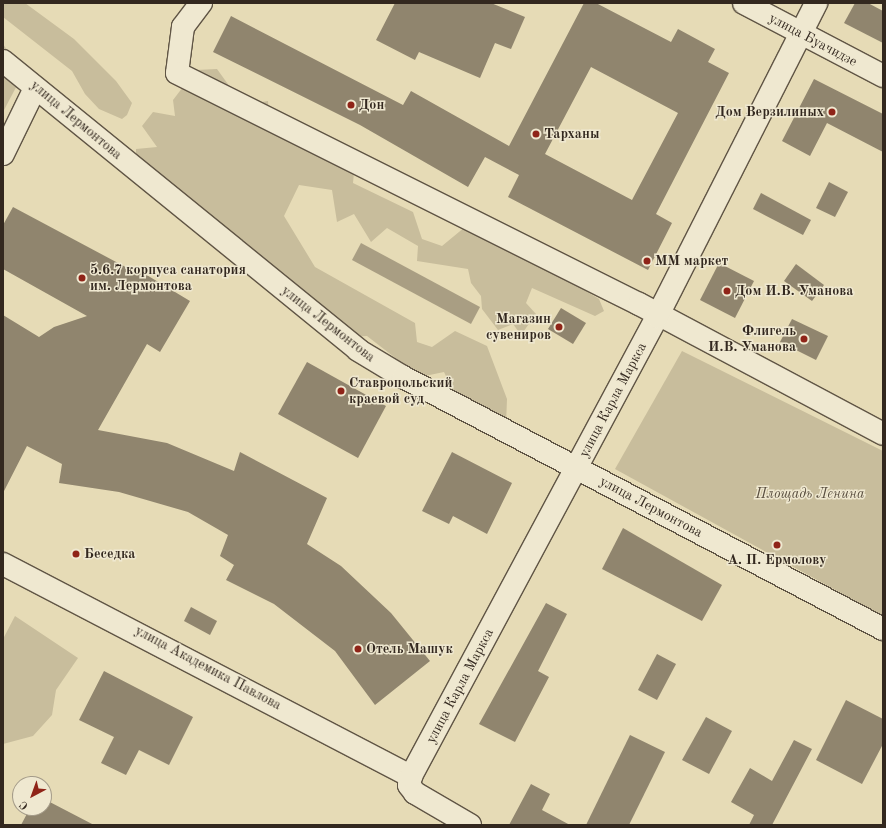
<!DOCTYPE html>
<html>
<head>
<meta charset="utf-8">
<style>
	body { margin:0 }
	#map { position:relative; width:886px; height:828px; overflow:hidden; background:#e6dbb6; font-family:"Old Standard TT",serif }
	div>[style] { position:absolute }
	.green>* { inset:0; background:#c8bd9c }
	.water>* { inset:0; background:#a99e83 }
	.building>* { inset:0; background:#90856e }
	.roads { filter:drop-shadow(1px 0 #605545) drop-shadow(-1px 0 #605545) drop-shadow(0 1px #605545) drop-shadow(0 -1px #605545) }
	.minor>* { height:22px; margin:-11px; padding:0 11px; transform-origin:11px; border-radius:11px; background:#efe8d0 }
	.dots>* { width:11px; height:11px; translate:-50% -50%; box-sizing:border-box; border:2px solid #efe8d0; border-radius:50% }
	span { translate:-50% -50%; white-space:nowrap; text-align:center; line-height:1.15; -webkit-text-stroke:3px #efe8d0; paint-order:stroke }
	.street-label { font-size:14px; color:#33281f }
	.poi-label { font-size:14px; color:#33281f; font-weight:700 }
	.left { translate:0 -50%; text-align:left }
	.right { translate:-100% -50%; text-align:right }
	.park-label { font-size:14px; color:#584d3e; font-style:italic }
	.frame { position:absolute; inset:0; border:4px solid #33281f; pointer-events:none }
	.north { position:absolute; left:12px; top:776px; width:40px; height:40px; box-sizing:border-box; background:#efe8d0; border:1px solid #a49b89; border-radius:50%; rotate:221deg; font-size:11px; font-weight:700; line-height:16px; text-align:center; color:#33281f }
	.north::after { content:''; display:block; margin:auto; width:14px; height:18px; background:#8f2418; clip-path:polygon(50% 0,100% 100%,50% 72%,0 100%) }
</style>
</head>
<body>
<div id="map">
	<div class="green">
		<div style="clip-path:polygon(3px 3px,25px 3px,74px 39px,116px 81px,132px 103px,127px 115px,122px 119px,99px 109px,85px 94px,72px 71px,3px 17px)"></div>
		<div style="clip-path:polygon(3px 44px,23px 74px,3px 112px)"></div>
		<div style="clip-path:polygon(217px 69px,243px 105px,268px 101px,269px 115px,355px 162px,353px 183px,413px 212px,422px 239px,442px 246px,465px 227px,489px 233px,599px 299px,604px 311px,595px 316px,532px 288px,526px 303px,536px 314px,521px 335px,513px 324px,498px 330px,482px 309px,481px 296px,471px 283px,468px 269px,417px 261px,418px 246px,387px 228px,371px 242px,354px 214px,337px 222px,332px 190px,299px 185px,284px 216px,315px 267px,415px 323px,417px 342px,432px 347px,455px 331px,487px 346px,507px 399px,506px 425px,457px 399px,444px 372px,420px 377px,367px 336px,350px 337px,300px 299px,285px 274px,206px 223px,136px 161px,136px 149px,157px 147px,142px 126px,153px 112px,175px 116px,173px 100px,196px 70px)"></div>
		<div style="clip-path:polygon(682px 351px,883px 451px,883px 616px,615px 469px)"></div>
		<div style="clip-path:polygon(15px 616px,78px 658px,56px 690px,52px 715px,33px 736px,3px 744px,3px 639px)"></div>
	</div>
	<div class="water">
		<div style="clip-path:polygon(361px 243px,480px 307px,471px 324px,352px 260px)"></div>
	</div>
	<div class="building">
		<div style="clip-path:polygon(395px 3px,491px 3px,525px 17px,511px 49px,495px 43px,480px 78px,419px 52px,415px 60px,376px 40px)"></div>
		<div style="clip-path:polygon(evenodd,584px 3px,596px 3px,671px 42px,678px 29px,715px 49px,708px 62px,729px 73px,656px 214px,672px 223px,648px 270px,508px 197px,519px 175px,485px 157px,468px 187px,360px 125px,213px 52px,231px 16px,403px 105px,411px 91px,509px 146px,584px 3px,591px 67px,678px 113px,632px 200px,545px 154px,591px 67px)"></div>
		<div style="clip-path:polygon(855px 3px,868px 3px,883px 11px,883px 43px,844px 23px)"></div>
		<div style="clip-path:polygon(814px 79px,883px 114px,883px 152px,827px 123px,810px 156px,782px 141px)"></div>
		<div style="clip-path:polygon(829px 182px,848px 192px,835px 217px,816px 208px)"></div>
		<div style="clip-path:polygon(761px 193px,811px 220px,803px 235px,753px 209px)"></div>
		<div style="clip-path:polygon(13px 207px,133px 271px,135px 268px,190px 301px,160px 352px,147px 344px,98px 430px,167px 443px,234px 471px,240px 452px,327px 498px,307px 544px,341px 566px,391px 613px,430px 661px,375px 705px,335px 651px,274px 604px,226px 580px,234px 565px,220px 556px,228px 535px,188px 512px,119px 492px,59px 483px,62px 464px,27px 446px,3px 493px,3px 315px,39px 337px,54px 327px,87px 316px,3px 269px,3px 225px)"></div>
		<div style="clip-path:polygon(719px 263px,754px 281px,735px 318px,700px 300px)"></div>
		<div style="clip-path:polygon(796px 264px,824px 285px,812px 301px,784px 281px)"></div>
		<div style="clip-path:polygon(561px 308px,586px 323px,573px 344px,548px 329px)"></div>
		<div style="clip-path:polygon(792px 319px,828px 336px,816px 360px,780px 342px)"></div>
		<div style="clip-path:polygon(307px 362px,386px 406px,358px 458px,278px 414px)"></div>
		<div style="clip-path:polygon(452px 452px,512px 483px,487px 534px,453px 516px,449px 524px,422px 511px)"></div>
		<div style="clip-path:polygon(623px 528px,722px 585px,702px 621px,602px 569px)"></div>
		<div style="clip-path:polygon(546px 603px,567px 614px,538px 671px,549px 677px,515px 742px,479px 724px)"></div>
		<div style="clip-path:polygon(191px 607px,217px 621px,210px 635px,184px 621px)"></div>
		<div style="clip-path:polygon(657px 654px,676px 664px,657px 700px,638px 690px)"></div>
		<div style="clip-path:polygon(104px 671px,193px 717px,169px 765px,139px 750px,126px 775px,101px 763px,114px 737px,79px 720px)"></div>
		<div style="clip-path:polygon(846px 700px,883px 719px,883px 744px,862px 784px,816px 760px)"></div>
		<div style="clip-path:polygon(706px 717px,732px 731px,709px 774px,682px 760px)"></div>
		<div style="clip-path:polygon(630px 735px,665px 752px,629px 825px,586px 825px)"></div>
		<div style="clip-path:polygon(794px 740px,812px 749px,772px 825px,749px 825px,754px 815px,731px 802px,750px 768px,772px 781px)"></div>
		<div style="clip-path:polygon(531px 784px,550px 794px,542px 810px,570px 825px,509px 825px)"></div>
		<div style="clip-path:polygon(44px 799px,94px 825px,21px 825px,30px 808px,44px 808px)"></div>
	</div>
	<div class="roads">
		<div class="minor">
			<div style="left:201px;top:3px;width:30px;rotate:127deg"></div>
			<div style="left:183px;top:27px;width:46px;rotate:97.4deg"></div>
			<div style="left:177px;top:73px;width:517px;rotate:26.57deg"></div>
			<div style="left:639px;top:304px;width:276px;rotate:28deg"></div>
			<div style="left:744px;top:3px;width:157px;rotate:27.7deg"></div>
			<div style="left:3px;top:61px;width:458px;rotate:39.1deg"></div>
			<div style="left:358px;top:350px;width:52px;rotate:31deg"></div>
			<div style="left:403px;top:377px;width:542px;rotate:27.7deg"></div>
			<div style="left:3px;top:154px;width:73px;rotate:-64.1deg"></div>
			<div style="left:3px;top:564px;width:460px;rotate:27.5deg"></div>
			<div style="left:470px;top:825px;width:64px;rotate:-149.8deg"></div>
			<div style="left:415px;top:793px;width:10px;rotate:-127deg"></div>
			<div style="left:409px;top:785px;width:9px;rotate:-77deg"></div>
			<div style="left:411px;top:776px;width:521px;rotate:-61.81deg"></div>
			<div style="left:657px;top:317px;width:352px;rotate:-63.1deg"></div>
		</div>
	</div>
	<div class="dots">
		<div style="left:351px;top:105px;background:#8f2418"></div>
		<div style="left:832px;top:112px;background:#8f2418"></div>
		<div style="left:536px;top:134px;background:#8f2418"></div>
		<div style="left:647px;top:261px;background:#8f2418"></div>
		<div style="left:82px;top:278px;background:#8f2418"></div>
		<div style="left:727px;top:291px;background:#8f2418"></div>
		<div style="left:559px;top:327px;background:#8f2418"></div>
		<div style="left:804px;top:339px;background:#8f2418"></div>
		<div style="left:341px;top:391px;background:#8f2418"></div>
		<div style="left:777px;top:545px;background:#8f2418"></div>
		<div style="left:76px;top:554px;background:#8f2418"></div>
		<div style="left:358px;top:649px;background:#8f2418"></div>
	</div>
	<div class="street-label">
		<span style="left:813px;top:40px;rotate:28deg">улица Буачидзе</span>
		<span style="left:76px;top:120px;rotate:40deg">улица Лермонтова</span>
		<span style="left:328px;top:324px;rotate:38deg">улица Лермонтова</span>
		<span style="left:613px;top:400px;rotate:-62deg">улица Карла Маркса</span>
		<span style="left:651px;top:507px;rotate:28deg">улица Лермонтова</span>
		<span style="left:208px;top:668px;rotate:28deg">улица Академика Павлова</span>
		<span style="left:460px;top:686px;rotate:-62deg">улица Карла Маркса</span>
	</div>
	<div class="poi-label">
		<span class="left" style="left:359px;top:105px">Дон</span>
		<span class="right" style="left:824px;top:112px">Дом Верзилиных</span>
		<span class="left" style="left:544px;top:134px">Тарханы</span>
		<span class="left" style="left:655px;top:261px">ММ маркет</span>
		<span class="left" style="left:90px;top:278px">5.6.7 корпуса санатория<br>им. Лермонтова</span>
		<span class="left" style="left:735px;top:291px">Дом И.В. Уманова</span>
		<span class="right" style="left:551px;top:327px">Магазин<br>сувениров</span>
		<span class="right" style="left:796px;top:339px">Флигель<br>И.В. Уманова</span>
		<span class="left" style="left:349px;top:391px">Ставропольский<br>краевой суд</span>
		<span class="left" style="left:84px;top:554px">Беседка</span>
		<span style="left:777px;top:560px">А. П. Ермолову</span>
		<span class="left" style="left:366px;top:649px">Отель Машук</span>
	</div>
	<div class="park-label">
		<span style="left:810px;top:494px">Площадь Ленина</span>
	</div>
	<div class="frame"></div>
	<div class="north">С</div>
</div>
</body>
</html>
